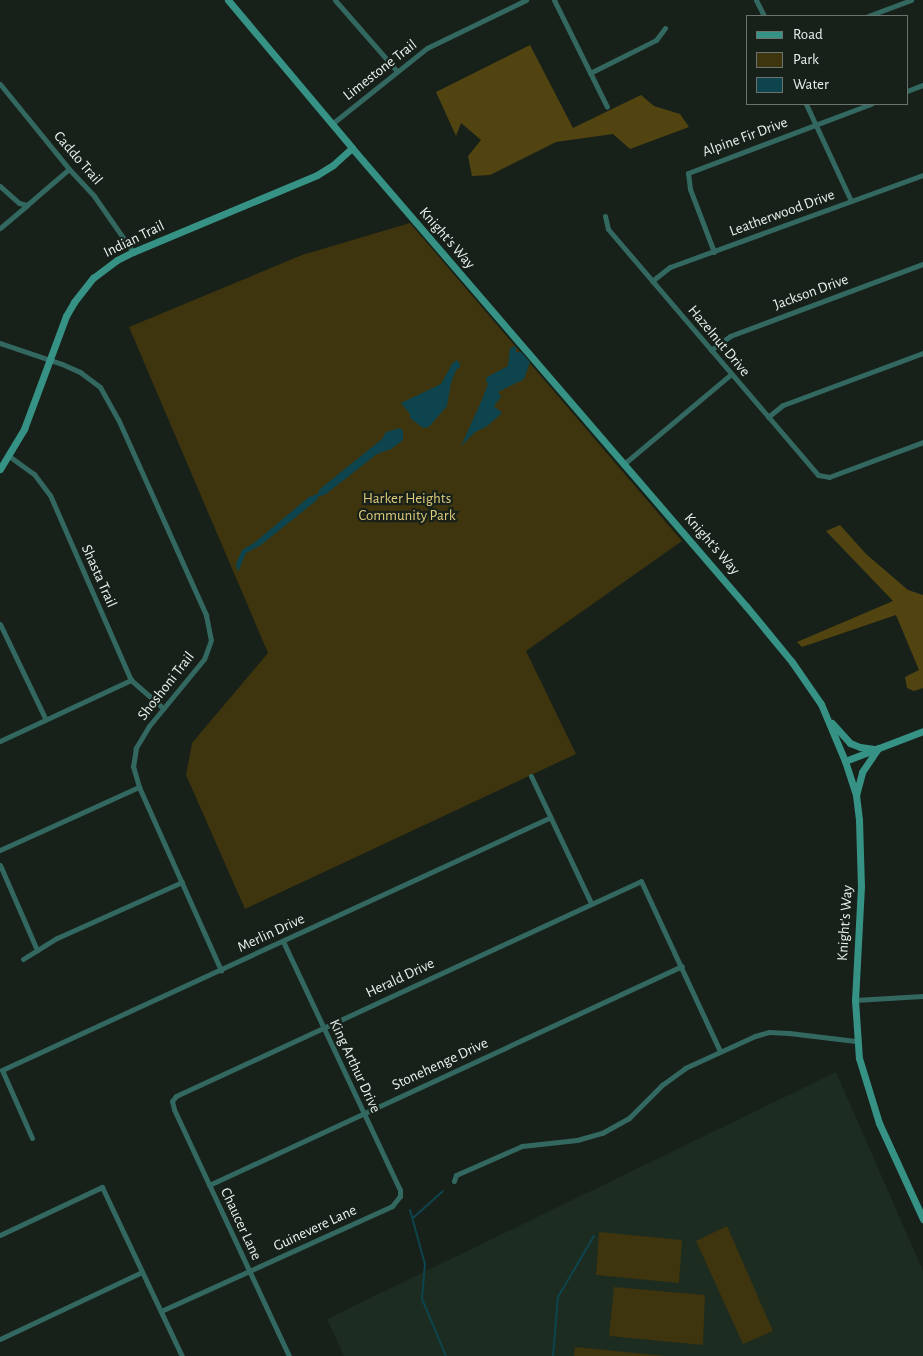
<!DOCTYPE html>
<html>
<head>
<meta charset="utf-8">
<style>
	body { margin:0 }
	#map { position:relative; width:923px; height:1356px; overflow:hidden; background:#17211a; font-family:"Alegreya Sans",sans-serif }
	div>[style] { position:absolute }
	.built>* { inset:0; background:#1c2c21 }
	.green>* { inset:0; background:#3e340d }
	.forest>* { inset:0; background:#514410 }
	.water>* { inset:0; background:#0d444d }
	.stream>* { height:2px; margin:-1px; padding:0 1px; transform-origin:1px; border-radius:1px; background:#0d444d }
	.street>* { height:5px; margin:-2.5px; padding:0 2.5px; transform-origin:2.5px; border-radius:2.5px; background:#336860 }
	.secondary>* { height:7px; margin:-3.5px; padding:0 3.5px; transform-origin:3.5px; border-radius:3.5px; background:#369285 }
	span { translate:-50% -50%; white-space:nowrap; text-align:center; line-height:1.15; -webkit-text-stroke:4.5px #17211a; paint-order:stroke }
	.street-label { font-size:15px; color:#eaf1ec }
	.park-label { font-size:15px; color:#dec97b }
	.legend { position:absolute; left:746px; top:15px; width:162px; height:90px; box-sizing:border-box; background:#17211a; border:1px solid #6b746e; margin:0; padding:6px 9px; list-style:none; font-size:15px; color:#eaf1ec }
	.legend li { display:flex; align-items:center; gap:10px; height:25px }
	.legend b { width:25px; border:1px solid #6b746e }
</style>
</head>
<body>
<div id="map">
	<div class="built">
		<div style="clip-path:polygon(836px 1072px,923px 1271px,923px 1356px,344px 1356px,327px 1319px)"></div>
	</div>
	<div class="green">
		<div style="clip-path:polygon(410px 223px,682px 541px,526px 651px,576px 754px,245px 909px,186px 775px,192px 743px,268px 653px,129px 327px,302px 255px)"></div>
		<div style="clip-path:polygon(727px 1226px,773px 1331px,743px 1344px,696px 1241px)"></div>
		<div style="clip-path:polygon(599px 1232px,682px 1240px,679px 1283px,596px 1275px)"></div>
		<div style="clip-path:polygon(614px 1287px,705px 1295px,703px 1345px,609px 1336px)"></div>
		<div style="clip-path:polygon(575px 1347px,665px 1356px,574px 1356px)"></div>
	</div>
	<div class="forest">
		<div style="clip-path:polygon(530px 45px,573px 128px,641px 95px,654px 106px,680px 114px,689px 127px,630px 149px,613px 134px,556px 142px,490px 175px,472px 176px,468px 156px,481px 140px,461px 123px,456px 136px,436px 92px)"></div>
		<div style="clip-path:polygon(840px 525px,866px 554px,908px 590px,923px 595px,923px 688px,914px 691px,907px 688px,905px 677px,919px 670px,896px 615px,802px 647px,797px 642px,893px 601px,826px 531px)"></div>
	</div>
	<div class="water">
		<div style="clip-path:polygon(516px 346px,516px 352px,521px 352px,530px 362px,524px 379px,498px 392px,501px 397px,494px 406px,502px 413px,486px 427px,475px 432px,461px 446px,481px 402px,488px 384px,486px 381px,487px 377px,508px 366px,510px 348px)"></div>
		<div style="clip-path:polygon(457px 360px,461px 366px,456px 370px,451px 383px,447px 406px,429px 427px,423px 428px,410px 418px,410px 414px,401px 403px,441px 384px,452px 364px)"></div>
		<div style="clip-path:polygon(400px 428px,403px 431px,403px 440px,391px 449px,377px 454px,326px 494px,318px 497px,317px 500px,261px 545px,246px 553px,238px 572px,236px 564px,242px 550px,254px 543px,309px 497px,317px 494px,320px 489px,382px 439px,386px 432px)"></div>
	</div>
	<div class="stream">
		<div style="left:410px;top:1210px;width:56px;rotate:74.5deg"></div>
		<div style="left:425px;top:1264px;width:35px;rotate:95deg"></div>
		<div style="left:422px;top:1299px;width:62px;rotate:67.2deg"></div>
		<div style="left:413px;top:1218px;width:40px;rotate:-42deg"></div>
		<div style="left:553px;top:1356px;width:59px;rotate:-85.2deg"></div>
		<div style="left:558px;top:1297px;width:71px;rotate:-59.5deg"></div>
	</div>
	<div class="street">
		<div style="left:335px;top:0;width:94px;rotate:48.9deg"></div>
		<div style="left:554px;top:0;width:119px;rotate:63.6deg"></div>
		<div style="left:756px;top:0;width:18px;rotate:63deg"></div>
		<div style="left:868px;top:16px;width:46px;rotate:-20.4deg"></div>
		<div style="left:590px;top:73px;width:74px;rotate:-26.6deg"></div>
		<div style="left:656px;top:40px;width:15px;rotate:-53deg"></div>
		<div style="left:0;top:84px;width:109px;rotate:50.9deg"></div>
		<div style="left:69px;top:169px;width:37px;rotate:47deg"></div>
		<div style="left:94px;top:196px;width:68px;rotate:55.1deg"></div>
		<div style="left:907px;top:91px;width:17px;rotate:-21deg"></div>
		<div style="left:806px;top:104px;width:107px;rotate:65.1deg"></div>
		<div style="left:333px;top:123px;width:120px;rotate:-38.6deg"></div>
		<div style="left:427px;top:48px;width:110px;rotate:-25.9deg"></div>
		<div style="left:0;top:186px;width:25px;rotate:42deg"></div>
		<div style="left:19px;top:203px;width:8px;rotate:14deg"></div>
		<div style="left:27px;top:205px;width:55px;rotate:-40.6deg"></div>
		<div style="left:605px;top:216px;width:13px;rotate:77deg"></div>
		<div style="left:608px;top:229px;width:323px;rotate:49.5deg"></div>
		<div style="left:818px;top:475px;width:11px;rotate:10deg"></div>
		<div style="left:829px;top:477px;width:100px;rotate:-20.4deg"></div>
		<div style="left:0;top:228px;width:35px;rotate:-40deg"></div>
		<div style="left:714px;top:252px;width:67px;rotate:-110.9deg"></div>
		<div style="left:690px;top:189px;width:16px;rotate:-97deg"></div>
		<div style="left:688px;top:173px;width:196px;rotate:-20.7deg"></div>
		<div style="left:652px;top:281px;width:23px;rotate:-38deg"></div>
		<div style="left:670px;top:267px;width:269px;rotate:-20deg"></div>
		<div style="left:0;top:343px;width:65px;rotate:18.7deg"></div>
		<div style="left:62px;top:364px;width:20px;rotate:24deg"></div>
		<div style="left:80px;top:372px;width:25px;rotate:37deg"></div>
		<div style="left:100px;top:387px;width:37px;rotate:61deg"></div>
		<div style="left:118px;top:419px;width:215px;rotate:65.8deg"></div>
		<div style="left:206px;top:615px;width:25px;rotate:79deg"></div>
		<div style="left:211px;top:640px;width:20px;rotate:110deg"></div>
		<div style="left:204px;top:659px;width:87px;rotate:129.4deg"></div>
		<div style="left:149px;top:726px;width:26px;rotate:121deg"></div>
		<div style="left:136px;top:748px;width:18px;rotate:99deg"></div>
		<div style="left:133px;top:766px;width:22px;rotate:74deg"></div>
		<div style="left:139px;top:787px;width:201px;rotate:65.9deg"></div>
		<div style="left:711px;top:350px;width:24px;rotate:-36deg"></div>
		<div style="left:730px;top:336px;width:206px;rotate:-20.5deg"></div>
		<div style="left:768px;top:417px;width:19px;rotate:-39deg"></div>
		<div style="left:783px;top:405px;width:149px;rotate:-20.4deg"></div>
		<div style="left:9px;top:456px;width:31px;rotate:36deg"></div>
		<div style="left:34px;top:474px;width:26px;rotate:53deg"></div>
		<div style="left:50px;top:495px;width:202px;rotate:66.4deg"></div>
		<div style="left:131px;top:680px;width:43px;rotate:41.2deg"></div>
		<div style="left:625px;top:463px;width:138px;rotate:-40deg"></div>
		<div style="left:0;top:624px;width:106px;rotate:64.4deg"></div>
		<div style="left:0;top:741px;width:145px;rotate:-25deg"></div>
		<div style="left:531px;top:776px;width:140px;rotate:64.7deg"></div>
		<div style="left:0;top:850px;width:153px;rotate:-24.4deg"></div>
		<div style="left:0;top:865px;width:93px;rotate:66.5deg"></div>
		<div style="left:23px;top:959px;width:40px;rotate:-32deg"></div>
		<div style="left:57px;top:938px;width:137px;rotate:-24.1deg"></div>
		<div style="left:855px;top:1000px;width:68px;rotate:-3.4deg"></div>
		<div style="left:32px;top:1138px;width:74px;rotate:-113.8deg"></div>
		<div style="left:2px;top:1070px;width:604px;rotate:-24.74deg"></div>
		<div style="left:454px;top:1181px;width:6px;rotate:-72deg"></div>
		<div style="left:456px;top:1175px;width:72px;rotate:-23.7deg"></div>
		<div style="left:522px;top:1146px;width:55px;rotate:-6.2deg"></div>
		<div style="left:577px;top:1140px;width:26px;rotate:-16deg"></div>
		<div style="left:602px;top:1133px;width:31px;rotate:-29deg"></div>
		<div style="left:629px;top:1118px;width:47px;rotate:-45deg"></div>
		<div style="left:662px;top:1085px;width:29px;rotate:-36deg"></div>
		<div style="left:685px;top:1068px;width:77px;rotate:-24.6deg"></div>
		<div style="left:755px;top:1036px;width:15px;rotate:-16deg"></div>
		<div style="left:769px;top:1032px;width:20px;rotate:3deg"></div>
		<div style="left:789px;top:1033px;width:67px;rotate:6.8deg"></div>
		<div style="left:209px;top:1185px;width:521px;rotate:-24.84deg"></div>
		<div style="left:0;top:1235px;width:113px;rotate:-25.2deg"></div>
		<div style="left:102px;top:1187px;width:187px;rotate:64.7deg"></div>
		<div style="left:161px;top:1311px;width:254px;rotate:-24.4deg"></div>
		<div style="left:392px;top:1206px;width:13px;rotate:-51deg"></div>
		<div style="left:400px;top:1196px;width:6px;rotate:-90deg"></div>
		<div style="left:400px;top:1190px;width:275px;rotate:-115.2deg"></div>
		<div style="left:0;top:1339px;width:157px;rotate:-25.3deg"></div>
		<div style="left:289px;top:1356px;width:272px;rotate:-115deg"></div>
		<div style="left:174px;top:1109px;width:8px;rotate:-104deg"></div>
		<div style="left:172px;top:1101px;width:6px;rotate:-51deg"></div>
		<div style="left:176px;top:1096px;width:512px;rotate:-24.81deg"></div>
		<div style="left:641px;top:881px;width:187px;rotate:65.1deg"></div>
	</div>
	<div class="secondary">
		<div style="left:228px;top:0;width:193px;rotate:50deg"></div>
		<div style="left:352px;top:148px;width:604px;rotate:49.3deg"></div>
		<div style="left:746px;top:606px;width:72px;rotate:50.6deg"></div>
		<div style="left:792px;top:662px;width:51px;rotate:55.4deg"></div>
		<div style="left:821px;top:704px;width:62px;rotate:67.2deg"></div>
		<div style="left:845px;top:761px;width:36px;rotate:72deg"></div>
		<div style="left:856px;top:795px;width:25px;rotate:83deg"></div>
		<div style="left:859px;top:820px;width:66px;rotate:88.3deg"></div>
		<div style="left:861px;top:886px;width:114px;rotate:93deg"></div>
		<div style="left:855px;top:1000px;width:58px;rotate:86.1deg"></div>
		<div style="left:859px;top:1058px;width:68px;rotate:72.9deg"></div>
		<div style="left:879px;top:1123px;width:106px;rotate:65.4deg"></div>
		<div style="left:0;top:469px;width:47px;rotate:-59deg"></div>
		<div style="left:24px;top:429px;width:121px;rotate:-69.6deg"></div>
		<div style="left:66px;top:316px;width:16px;rotate:-60deg"></div>
		<div style="left:74px;top:302px;width:31px;rotate:-52deg"></div>
		<div style="left:93px;top:278px;width:30px;rotate:-37deg"></div>
		<div style="left:117px;top:260px;width:18px;rotate:-27deg"></div>
		<div style="left:133px;top:252px;width:199px;rotate:-22.7deg"></div>
		<div style="left:317px;top:175px;width:19px;rotate:-32deg"></div>
		<div style="left:333px;top:165px;width:25px;rotate:-42deg"></div>
		<div style="left:832px;top:723px;width:27px;rotate:48deg"></div>
		<div style="left:850px;top:743px;width:11px;rotate:22deg"></div>
		<div style="left:860px;top:747px;width:14px;rotate:8deg"></div>
		<div style="left:845px;top:761px;width:84px;rotate:-21deg"></div>
		<div style="left:856px;top:795px;width:24px;rotate:-75deg"></div>
		<div style="left:862px;top:772px;width:29px;rotate:-56deg"></div>
	</div>
	<div class="street-label">
		<span style="left:380px;top:70px;rotate:-38deg">Limestone Trail</span>
		<span style="left:745px;top:137px;rotate:-20deg">Alpine Fir Drive</span>
		<span style="left:78px;top:158px;rotate:49deg">Caddo Trail</span>
		<span style="left:782px;top:213px;rotate:-20deg">Leatherwood Drive</span>
		<span style="left:447px;top:238px;rotate:49deg">Knight's Way</span>
		<span style="left:134px;top:239px;rotate:-26deg">Indian Trail</span>
		<span style="left:811px;top:292px;rotate:-20deg">Jackson Drive</span>
		<span style="left:719px;top:341px;rotate:50deg">Hazelnut Drive</span>
		<span style="left:712px;top:544px;rotate:49deg">Knight's Way</span>
		<span style="left:99px;top:576px;rotate:66deg">Shasta Trail</span>
		<span style="left:166px;top:686px;rotate:-52deg">Shoshoni Trail</span>
		<span style="left:845px;top:923px;rotate:-86deg">Knight's Way</span>
		<span style="left:271px;top:933px;rotate:-25deg">Merlin Drive</span>
		<span style="left:400px;top:978px;rotate:-25deg">Herald Drive</span>
		<span style="left:440px;top:1064px;rotate:-25deg">Stonehenge Drive</span>
		<span style="left:355px;top:1066px;rotate:65deg">King Arthur Drive</span>
		<span style="left:241px;top:1224px;rotate:65deg">Chaucer Lane</span>
		<span style="left:315px;top:1228px;rotate:-25deg">Guinevere Lane</span>
	</div>
	<div class="park-label">
		<span style="left:407px;top:507px">Harker Heights<br>Community Park</span>
	</div>
	<ul class="legend">
	<li><b style="height:6px;background:#369285"></b>Road</li>
	<li><b style="height:14px;background:#3e340d"></b>Park</li>
	<li><b style="height:14px;background:#0d444d"></b>Water</li>
	</ul>
</div>
</body>
</html>
